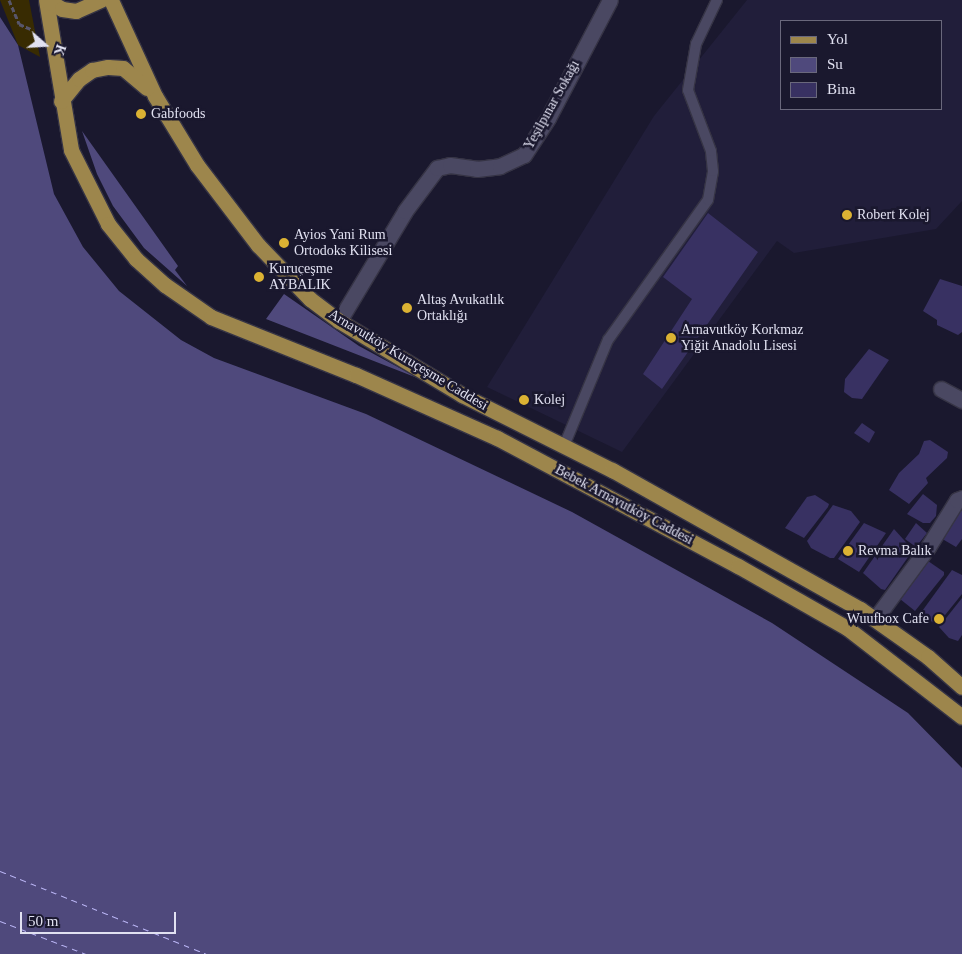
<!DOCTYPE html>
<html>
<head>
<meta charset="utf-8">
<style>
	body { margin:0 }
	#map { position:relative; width:962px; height:954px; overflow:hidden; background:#1a182e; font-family:"Times New Roman",serif }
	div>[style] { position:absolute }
	.built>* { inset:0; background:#211e3a }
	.green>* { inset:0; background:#382b02 }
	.water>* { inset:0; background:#4f497c }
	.ferry>* { height:1px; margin-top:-0.5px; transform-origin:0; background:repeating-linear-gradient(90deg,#bbb6f6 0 6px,transparent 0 11px) }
	.building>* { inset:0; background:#383162 }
	.path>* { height:3px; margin-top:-1.5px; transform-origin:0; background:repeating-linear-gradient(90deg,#57556a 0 5px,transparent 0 7.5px) }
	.roads { filter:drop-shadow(1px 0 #363445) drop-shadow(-1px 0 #363445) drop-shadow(0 1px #363445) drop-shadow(0 -1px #363445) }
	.lane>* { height:10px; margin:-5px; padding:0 5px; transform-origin:5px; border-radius:5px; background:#4a4862 }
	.street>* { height:15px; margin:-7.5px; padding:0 7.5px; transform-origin:7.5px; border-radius:7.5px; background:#4a4862 }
	.secondary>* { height:15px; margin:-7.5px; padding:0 7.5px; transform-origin:7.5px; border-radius:7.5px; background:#4a4862 }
	.primary>* { height:15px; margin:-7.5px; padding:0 7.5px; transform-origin:7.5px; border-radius:7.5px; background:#9d864c }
	.dots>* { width:14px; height:14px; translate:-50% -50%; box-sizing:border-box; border:2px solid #1a182e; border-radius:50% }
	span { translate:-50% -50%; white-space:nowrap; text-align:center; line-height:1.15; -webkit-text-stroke:5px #1a182e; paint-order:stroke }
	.street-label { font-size:14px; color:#e1e1f1 }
	.poi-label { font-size:14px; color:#e1e1f1 }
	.left { translate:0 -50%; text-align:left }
	.right { translate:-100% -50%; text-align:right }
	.legend { position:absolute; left:780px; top:20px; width:162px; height:90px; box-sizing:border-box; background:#1a182e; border:1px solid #6a687c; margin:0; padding:6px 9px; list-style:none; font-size:15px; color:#e1e1f1 }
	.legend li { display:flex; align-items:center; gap:10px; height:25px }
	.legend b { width:25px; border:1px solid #6a687c }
	.north { position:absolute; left:20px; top:20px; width:50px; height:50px; -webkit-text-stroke:4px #1a182e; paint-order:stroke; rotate:109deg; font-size:14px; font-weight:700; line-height:20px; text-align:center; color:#e1e1f1 }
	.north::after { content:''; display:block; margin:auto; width:18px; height:22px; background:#e1e1f1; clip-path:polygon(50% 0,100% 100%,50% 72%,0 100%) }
	.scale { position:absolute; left:20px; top:912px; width:156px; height:22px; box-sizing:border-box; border:2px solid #e1e1f1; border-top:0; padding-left:6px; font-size:15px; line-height:18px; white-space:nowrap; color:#e1e1f1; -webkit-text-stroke:4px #1a182e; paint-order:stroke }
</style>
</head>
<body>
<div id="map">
	<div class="built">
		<div style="clip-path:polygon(evenodd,747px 0,962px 0,962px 201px,936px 229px,794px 253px,777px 241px,622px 452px,487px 387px,654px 116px,747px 0,781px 21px,941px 21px,941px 109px,781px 109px,781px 21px)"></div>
	</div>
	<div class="green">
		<div style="clip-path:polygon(0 0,29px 0,40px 57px,18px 45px)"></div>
	</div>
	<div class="water">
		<div style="clip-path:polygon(0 17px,18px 45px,54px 194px,83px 247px,119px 291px,181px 340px,214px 358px,366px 414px,572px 512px,772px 623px,908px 713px,962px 768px,962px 954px,0 954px)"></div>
		<div style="clip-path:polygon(82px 131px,178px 266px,175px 270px,187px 286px,144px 248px,113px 206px,97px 174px)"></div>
		<div style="clip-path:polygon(284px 294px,359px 346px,420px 379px,266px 319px)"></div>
	</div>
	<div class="ferry">
		<div style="left:0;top:871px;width:222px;rotate:21.9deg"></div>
		<div style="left:0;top:921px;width:92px;rotate:21deg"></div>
	</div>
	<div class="building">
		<div style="clip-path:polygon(708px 213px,758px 252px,662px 389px,643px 374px,692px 299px,663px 277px)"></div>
		<div style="clip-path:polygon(940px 279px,962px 286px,962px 332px,958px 335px,937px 325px,937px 320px,923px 311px)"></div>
		<div style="clip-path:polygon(869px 349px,889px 360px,862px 399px,852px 398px,844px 392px,845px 379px)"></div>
		<div style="clip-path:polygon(862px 423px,875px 432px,869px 443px,854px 433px)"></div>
		<div style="clip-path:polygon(930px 440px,948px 452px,947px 458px,926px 478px,928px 483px,909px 504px,889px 490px,899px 473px,919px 454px,924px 441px)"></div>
		<div style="clip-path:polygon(923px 494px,937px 505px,936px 516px,930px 523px,923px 523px,907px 514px)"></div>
		<div style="clip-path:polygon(815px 495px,829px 504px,828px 507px,804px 538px,785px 528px,807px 497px)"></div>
		<div style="clip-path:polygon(833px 505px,851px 511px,860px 522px,834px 558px,830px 558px,811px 548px,807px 541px)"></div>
		<div style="clip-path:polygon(959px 511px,962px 511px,962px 539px,956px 547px,939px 537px)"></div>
		<div style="clip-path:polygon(864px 523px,886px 533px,859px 572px,838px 559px)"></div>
		<div style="clip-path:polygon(916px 523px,927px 533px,916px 547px,905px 539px)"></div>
		<div style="clip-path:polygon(894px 529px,913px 550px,885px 590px,881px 589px,863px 573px)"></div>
		<div style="clip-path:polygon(928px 561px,944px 572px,944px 575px,915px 611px,900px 599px)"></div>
		<div style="clip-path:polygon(952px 570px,962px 575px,962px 594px,937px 625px,920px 614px)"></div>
		<div style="clip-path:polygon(962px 598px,962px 635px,958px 641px,949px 638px,939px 627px)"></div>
	</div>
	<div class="path">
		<div style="left:9px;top:0;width:26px;rotate:67deg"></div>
		<div style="left:19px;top:24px;width:15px;rotate:23deg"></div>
	</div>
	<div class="roads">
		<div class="lane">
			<div style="left:564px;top:446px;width:115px;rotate:-67.5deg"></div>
			<div style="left:608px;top:340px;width:172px;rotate:-54.5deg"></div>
			<div style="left:708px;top:200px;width:29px;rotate:-80deg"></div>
			<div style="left:713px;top:171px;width:20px;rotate:-96deg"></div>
			<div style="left:711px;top:151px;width:65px;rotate:-110.7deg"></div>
			<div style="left:688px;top:90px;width:47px;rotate:-80.1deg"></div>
			<div style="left:696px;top:44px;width:49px;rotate:-64.5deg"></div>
		</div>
		<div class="street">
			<div style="left:339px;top:321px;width:128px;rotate:-59deg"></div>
			<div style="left:405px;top:211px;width:54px;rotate:-53.3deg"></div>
			<div style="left:437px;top:168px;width:13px;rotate:-13deg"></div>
			<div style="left:450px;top:165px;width:27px;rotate:8deg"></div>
			<div style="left:477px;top:169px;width:23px;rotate:-7deg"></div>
			<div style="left:500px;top:166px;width:26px;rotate:-25deg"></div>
			<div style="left:524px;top:155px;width:44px;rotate:-57deg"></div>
			<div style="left:548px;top:118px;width:133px;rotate:-62.3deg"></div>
			<div style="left:941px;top:389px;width:24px;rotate:28deg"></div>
		</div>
		<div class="secondary">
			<div style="left:875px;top:619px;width:89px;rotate:-53.6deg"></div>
			<div style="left:928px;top:547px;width:55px;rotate:-58.3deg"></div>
			<div style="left:957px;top:500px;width:5px;rotate:-22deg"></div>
		</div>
		<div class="primary">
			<div style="left:46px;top:0;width:152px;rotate:80.5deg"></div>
			<div style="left:71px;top:150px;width:83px;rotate:63.4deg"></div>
			<div style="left:108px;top:224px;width:45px;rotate:51.3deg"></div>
			<div style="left:136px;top:259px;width:39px;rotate:42deg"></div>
			<div style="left:165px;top:285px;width:56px;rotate:34.8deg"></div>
			<div style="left:211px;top:317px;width:156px;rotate:21.8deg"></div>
			<div style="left:356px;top:375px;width:154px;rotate:24.1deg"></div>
			<div style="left:497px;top:438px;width:273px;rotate:28deg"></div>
			<div style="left:738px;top:566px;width:125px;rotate:29.6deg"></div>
			<div style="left:847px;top:628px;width:145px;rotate:37.7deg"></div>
			<div style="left:47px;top:0;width:17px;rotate:31deg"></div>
			<div style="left:62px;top:9px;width:14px;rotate:8deg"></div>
			<div style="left:76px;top:11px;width:27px;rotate:-24deg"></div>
			<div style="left:111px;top:0;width:106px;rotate:65.4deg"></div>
			<div style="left:155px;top:96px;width:81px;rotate:58.7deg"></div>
			<div style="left:197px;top:165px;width:101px;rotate:52.7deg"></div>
			<div style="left:258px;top:245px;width:75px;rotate:46.1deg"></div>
			<div style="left:310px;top:299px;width:36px;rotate:37deg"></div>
			<div style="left:339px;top:321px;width:144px;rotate:31deg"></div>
			<div style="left:462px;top:395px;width:168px;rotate:26.6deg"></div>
			<div style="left:612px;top:470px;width:284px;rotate:29.3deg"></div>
			<div style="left:860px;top:609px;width:83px;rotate:35.2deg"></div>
			<div style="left:928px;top:657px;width:45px;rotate:41.4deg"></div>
			<div style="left:61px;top:101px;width:28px;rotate:-51deg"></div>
			<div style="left:79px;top:79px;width:16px;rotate:-35deg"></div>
			<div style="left:92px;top:70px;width:16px;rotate:-11deg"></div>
			<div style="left:108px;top:67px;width:15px;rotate:4deg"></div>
			<div style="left:123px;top:68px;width:31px;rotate:40deg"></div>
		</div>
	</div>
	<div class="dots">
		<div style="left:141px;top:114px;background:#dbb233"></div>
		<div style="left:847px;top:215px;background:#dbb233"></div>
		<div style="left:284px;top:243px;background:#dbb233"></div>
		<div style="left:259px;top:277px;background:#dbb233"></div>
		<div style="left:407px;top:308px;background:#dbb233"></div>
		<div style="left:671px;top:338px;background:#dbb233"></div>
		<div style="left:524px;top:400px;background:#dbb233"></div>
		<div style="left:848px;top:551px;background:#dbb233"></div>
		<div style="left:939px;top:619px;background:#dbb233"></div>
	</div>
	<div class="street-label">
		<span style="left:552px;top:105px;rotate:-61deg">Yeşilpınar Sokağı</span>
		<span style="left:408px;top:360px;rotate:31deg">Arnavutköy Kuruçeşme Caddesi</span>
		<span style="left:624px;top:505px;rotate:28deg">Bebek Arnavutköy Caddesi</span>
	</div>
	<div class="poi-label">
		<span class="left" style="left:151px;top:114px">Gabfoods</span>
		<span class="left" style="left:857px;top:215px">Robert Kolej</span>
		<span class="left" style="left:294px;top:243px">Ayios Yani Rum<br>Ortodoks Kilisesi</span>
		<span class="left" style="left:269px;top:277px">Kuruçeşme<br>AYBALIK</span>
		<span class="left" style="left:417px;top:308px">Altaş Avukatlık<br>Ortaklığı</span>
		<span class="left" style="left:681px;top:338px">Arnavutköy Korkmaz<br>Yiğit Anadolu Lisesi</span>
		<span class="left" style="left:534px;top:400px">Kolej</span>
		<span class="left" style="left:858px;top:551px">Revma Balık</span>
		<span class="right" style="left:929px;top:619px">Wuufbox Cafe</span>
	</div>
	<ul class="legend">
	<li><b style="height:6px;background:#9d864c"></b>Yol</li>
	<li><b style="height:14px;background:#4f497c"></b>Su</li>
	<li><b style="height:14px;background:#383162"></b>Bina</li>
	</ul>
	<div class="north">K</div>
	<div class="scale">50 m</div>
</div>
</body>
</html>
